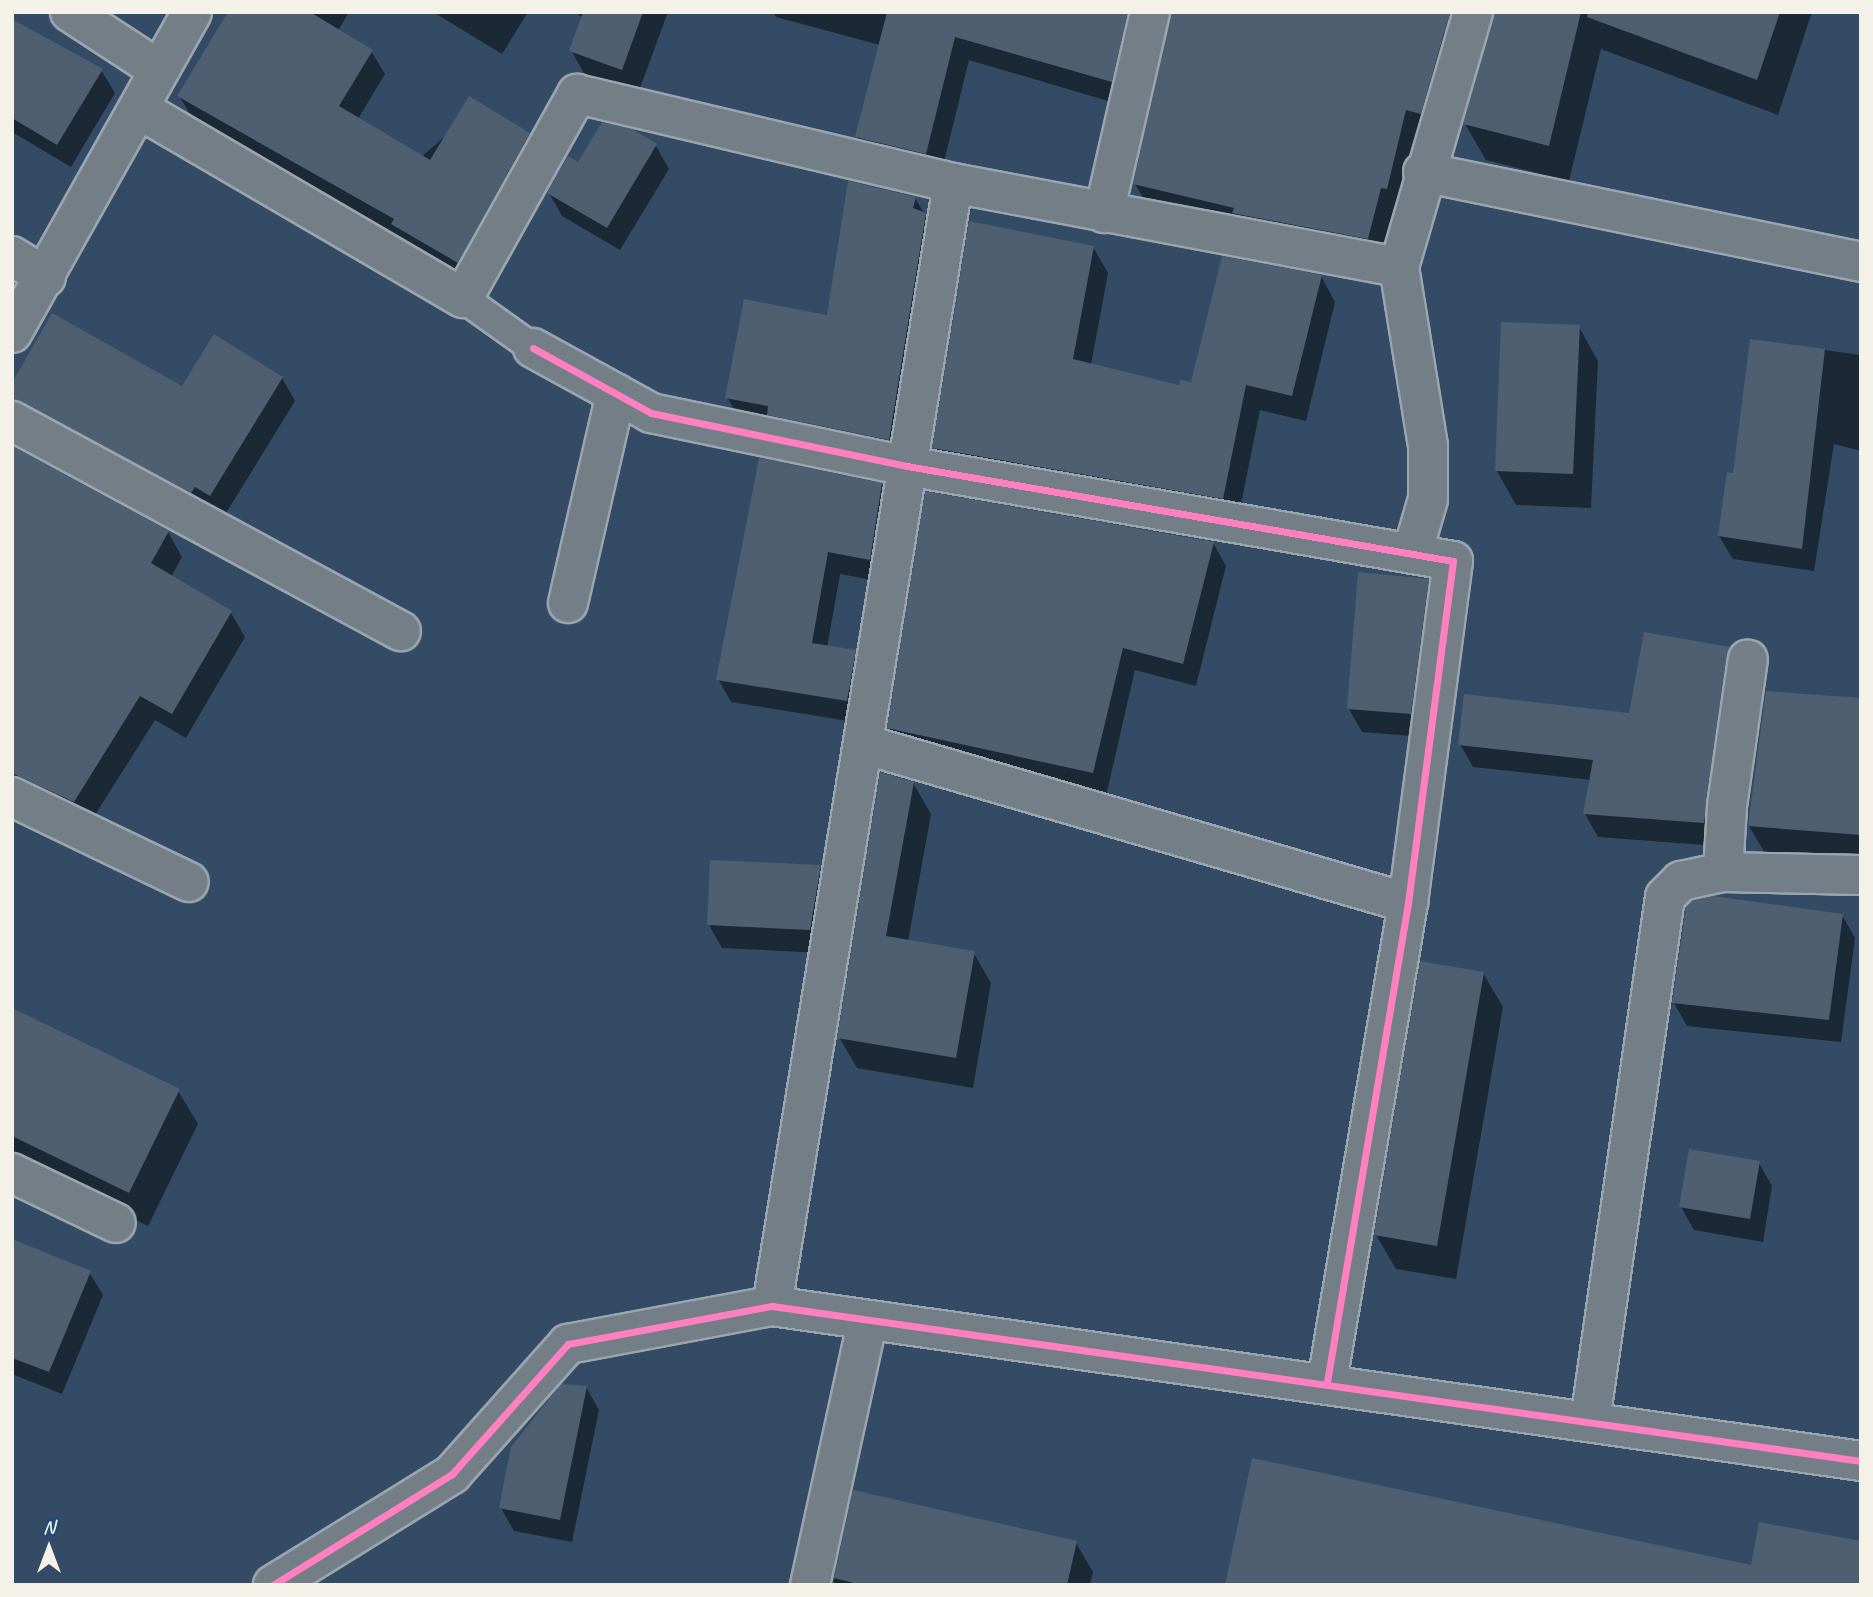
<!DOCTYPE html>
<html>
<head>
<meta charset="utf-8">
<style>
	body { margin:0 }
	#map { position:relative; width:1873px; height:1597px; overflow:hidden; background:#344b65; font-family:Caveat,sans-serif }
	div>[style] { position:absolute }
	.shadow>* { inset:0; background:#0007 }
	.building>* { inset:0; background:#4e5f72 }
	.roads { filter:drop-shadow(2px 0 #9ba5af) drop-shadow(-2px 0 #9ba5af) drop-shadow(0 2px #9ba5af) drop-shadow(0 -2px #9ba5af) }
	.service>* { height:28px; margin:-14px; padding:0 14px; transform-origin:14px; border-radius:14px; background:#737e87 }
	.minor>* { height:38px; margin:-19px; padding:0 19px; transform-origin:19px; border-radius:19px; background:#737e87 }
	.cycleway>* { height:7px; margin:-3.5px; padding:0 3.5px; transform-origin:3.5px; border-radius:3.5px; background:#ff80c0 }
	span { translate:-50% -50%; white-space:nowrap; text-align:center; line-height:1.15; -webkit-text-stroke:7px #1f4a7a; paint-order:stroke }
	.frame { position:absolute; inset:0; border:14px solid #f4f1e8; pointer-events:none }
	.north { position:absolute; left:14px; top:1513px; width:70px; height:70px; -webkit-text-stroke:5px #1f4a7a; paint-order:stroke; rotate:0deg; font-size:19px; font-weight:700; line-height:28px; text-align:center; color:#f4f1e8 }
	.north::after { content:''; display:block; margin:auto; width:24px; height:32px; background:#f4f1e8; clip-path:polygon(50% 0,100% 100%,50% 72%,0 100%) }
</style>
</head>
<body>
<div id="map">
	<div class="shadow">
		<div style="clip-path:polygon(230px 12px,349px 12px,338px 31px,371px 51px,385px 74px,358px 119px,421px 157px,449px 133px,529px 134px,542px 157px,471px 285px,406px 247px,401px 237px,193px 119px,179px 96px)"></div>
		<div style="clip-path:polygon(433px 12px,528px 12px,502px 54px)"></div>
		<div style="clip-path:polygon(574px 12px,668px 12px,637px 96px,586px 77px,571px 50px,582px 17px)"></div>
		<div style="clip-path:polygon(773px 12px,1400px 12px,1444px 32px,1458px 57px,1401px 213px,1394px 211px,1382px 263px,1149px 208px,1135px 184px,1173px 17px,1169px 15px,1157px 15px,1125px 106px,969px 60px,940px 178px,871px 162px,857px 137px,880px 45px,776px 17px)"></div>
		<div style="clip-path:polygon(1496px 12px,1812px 12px,1778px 115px,1601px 49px,1569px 181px,1486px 160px,1465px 124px)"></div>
		<div style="clip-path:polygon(12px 20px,101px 70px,115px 93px,71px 167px,12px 132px)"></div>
		<div style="clip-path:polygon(656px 146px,669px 169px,620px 250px,562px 216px,549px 193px,579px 164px)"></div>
		<div style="clip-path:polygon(915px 198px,938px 237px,902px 462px,740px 420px,727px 397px,828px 317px)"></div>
		<div style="clip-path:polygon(1093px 247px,1108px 273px,1091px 365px,1181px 387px,1192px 384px,1321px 276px,1335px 302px,1306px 421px,1260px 410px,1237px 524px,949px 474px,934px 448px)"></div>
		<div style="clip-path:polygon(1579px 327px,1598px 361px,1591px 508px,1516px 505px,1497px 471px)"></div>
		<div style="clip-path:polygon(1752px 340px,1861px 355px,1861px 451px,1834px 444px,1814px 571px,1733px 559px,1719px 536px,1734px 475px)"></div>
		<div style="clip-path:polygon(282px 378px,295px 401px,223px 518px,12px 416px,12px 387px,183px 389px)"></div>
		<div style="clip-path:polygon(12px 448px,168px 532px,182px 557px,171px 577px,231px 613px,245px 637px,186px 738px,155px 720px,88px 826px,12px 787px)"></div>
		<div style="clip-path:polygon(881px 485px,895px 508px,883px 582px,840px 574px,827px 648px,854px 652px,868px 675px,860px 723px,731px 702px,718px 679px)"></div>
		<div style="clip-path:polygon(1213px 543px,1226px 566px,1196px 686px,1135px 670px,1106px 796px,902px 751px,889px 728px)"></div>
		<div style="clip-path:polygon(1428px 581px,1441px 604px,1423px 737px,1362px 732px,1349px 709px)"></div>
		<div style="clip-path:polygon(1729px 648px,1742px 672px,1717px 846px,1598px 837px,1585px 814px,1591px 780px,1473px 767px,1460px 744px,1630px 715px)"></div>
		<div style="clip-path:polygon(1861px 713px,1861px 867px,1769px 860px,1749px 826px)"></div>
		<div style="clip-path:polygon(913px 783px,931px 814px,908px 941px,973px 952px,991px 983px,973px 1088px,857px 1068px,839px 1037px)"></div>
		<div style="clip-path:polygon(820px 866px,833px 889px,823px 953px,722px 948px,709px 925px)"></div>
		<div style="clip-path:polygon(1842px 915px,1855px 938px,1841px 1042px,1687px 1026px,1674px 1003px)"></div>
		<div style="clip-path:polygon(1483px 973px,1503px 1007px,1456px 1279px,1396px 1269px,1376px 1235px)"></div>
		<div style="clip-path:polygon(12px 1034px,178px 1091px,198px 1124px,148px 1226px,12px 1160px)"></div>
		<div style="clip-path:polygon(1759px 1163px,1772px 1186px,1763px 1242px,1694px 1230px,1681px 1207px)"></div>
		<div style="clip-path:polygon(12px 1266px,89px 1272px,103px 1295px,62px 1394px,12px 1374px)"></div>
		<div style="clip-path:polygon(586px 1387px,599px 1410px,572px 1542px,514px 1531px,501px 1508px)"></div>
		<div style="clip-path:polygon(854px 1492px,1076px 1543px,1093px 1572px,1090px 1585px,833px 1585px)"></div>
	</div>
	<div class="building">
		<div style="clip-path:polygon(228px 12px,310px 12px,373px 50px,339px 106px,430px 160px,469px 96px,530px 133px,458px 263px,391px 224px,394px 219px,177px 96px)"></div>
		<div style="clip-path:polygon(583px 12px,643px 12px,622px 70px,569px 51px)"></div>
		<div style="clip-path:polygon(887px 12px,1128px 12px,1112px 82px,955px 37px,926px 154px,855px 137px)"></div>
		<div style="clip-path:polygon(1171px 12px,1450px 12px,1421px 114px,1406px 110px,1387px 189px,1381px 188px,1368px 239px,1232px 213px,1234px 208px,1133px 184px)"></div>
		<div style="clip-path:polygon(1494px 12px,1581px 12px,1549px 146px,1463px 124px)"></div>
		<div style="clip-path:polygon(1588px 12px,1780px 12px,1757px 80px,1587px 17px)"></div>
		<div style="clip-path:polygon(12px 19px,103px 69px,57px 145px,12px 118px)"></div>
		<div style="clip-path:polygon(602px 122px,632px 129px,657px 144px,607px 228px,547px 193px,568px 156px,578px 162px)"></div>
		<div style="clip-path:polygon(848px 181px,916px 197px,913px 208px,926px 213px,889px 440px,767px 415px,768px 406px,725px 398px,744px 299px,827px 315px)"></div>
		<div style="clip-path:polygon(969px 221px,1094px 246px,1073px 359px,1179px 385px,1180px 380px,1191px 382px,1222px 256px,1322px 275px,1292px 396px,1246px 385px,1223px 499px,932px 448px)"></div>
		<div style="clip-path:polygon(52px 313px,182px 386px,214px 334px,283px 377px,210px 496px,195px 487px,191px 493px,12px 399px,12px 383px)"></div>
		<div style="clip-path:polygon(1501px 322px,1580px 325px,1573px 474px,1495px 471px)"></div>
		<div style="clip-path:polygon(1750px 339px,1825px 349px,1802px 549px,1718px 536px,1727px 472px,1733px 473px)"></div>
		<div style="clip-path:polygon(12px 446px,169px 531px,151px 563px,232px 611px,172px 714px,140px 696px,74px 802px,12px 773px)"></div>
		<div style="clip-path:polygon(759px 458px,882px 483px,870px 560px,828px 552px,812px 643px,856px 650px,847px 701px,716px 680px)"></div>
		<div style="clip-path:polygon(925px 491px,1214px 542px,1183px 664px,1123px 648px,1093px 773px,887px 728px)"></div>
		<div style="clip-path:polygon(1358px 572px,1429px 579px,1411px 714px,1347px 709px)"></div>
		<div style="clip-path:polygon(1644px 632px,1730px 647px,1704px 823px,1583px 814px,1593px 760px,1458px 745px,1464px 694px,1629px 713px)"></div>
		<div style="clip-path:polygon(1766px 691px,1861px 698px,1861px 835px,1748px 826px)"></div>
		<div style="clip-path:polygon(880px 772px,914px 782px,886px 936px,975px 951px,956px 1058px,837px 1038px)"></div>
		<div style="clip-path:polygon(710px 860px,821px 865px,810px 930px,707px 925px)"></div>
		<div style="clip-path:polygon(1713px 896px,1843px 914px,1829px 1020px,1672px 1003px,1686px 907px,1692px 901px)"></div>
		<div style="clip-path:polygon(1420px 961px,1484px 972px,1437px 1246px,1374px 1235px)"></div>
		<div style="clip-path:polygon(12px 1008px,180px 1089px,129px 1193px,12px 1136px)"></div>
		<div style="clip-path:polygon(1689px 1149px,1760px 1161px,1750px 1219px,1679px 1207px)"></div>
		<div style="clip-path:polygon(12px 1239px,91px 1271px,49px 1372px,12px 1358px)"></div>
		<div style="clip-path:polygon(561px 1384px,587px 1386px,560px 1520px,499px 1508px,511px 1447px)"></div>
		<div style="clip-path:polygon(1252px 1458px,1751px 1565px,1759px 1522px,1861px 1541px,1861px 1585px,1225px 1585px)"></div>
		<div style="clip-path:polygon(853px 1490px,1077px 1541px,1067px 1585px,862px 1585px,834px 1578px)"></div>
	</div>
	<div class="roads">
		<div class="service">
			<div style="left:463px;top:298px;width:86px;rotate:35.5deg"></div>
		</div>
		<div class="minor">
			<div style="left:70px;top:12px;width:106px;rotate:33.1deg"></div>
			<div style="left:139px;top:109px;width:375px;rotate:30.3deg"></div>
			<div style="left:463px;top:298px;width:234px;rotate:-60.8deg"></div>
			<div style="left:577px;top:94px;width:386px;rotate:13.3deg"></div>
			<div style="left:953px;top:183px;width:454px;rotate:10.7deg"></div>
			<div style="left:1423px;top:172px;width:447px;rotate:11.6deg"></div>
			<div style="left:1104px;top:213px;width:206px;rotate:-77.1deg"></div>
			<div style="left:12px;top:256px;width:40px;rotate:32deg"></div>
			<div style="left:12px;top:333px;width:368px;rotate:-60.7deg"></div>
			<div style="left:533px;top:348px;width:135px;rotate:28.8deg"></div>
			<div style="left:651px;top:413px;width:261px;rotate:11.7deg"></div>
			<div style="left:907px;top:466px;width:554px;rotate:9.87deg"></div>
			<div style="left:1453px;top:561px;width:345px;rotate:97.5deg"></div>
			<div style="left:1408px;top:903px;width:488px;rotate:99.6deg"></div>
			<div style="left:12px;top:421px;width:442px;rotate:28.4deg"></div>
			<div style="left:1413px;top:551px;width:54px;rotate:-73.9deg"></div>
			<div style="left:1428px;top:499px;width:53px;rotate:-90deg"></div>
			<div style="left:1428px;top:446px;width:181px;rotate:-99.2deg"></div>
			<div style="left:1399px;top:267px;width:266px;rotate:-73.8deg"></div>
			<div style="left:568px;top:603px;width:215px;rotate:-77.1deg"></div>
			<div style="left:863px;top:744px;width:568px;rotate:16.26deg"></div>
			<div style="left:12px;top:797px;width:196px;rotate:25.7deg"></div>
			<div style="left:1723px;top:872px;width:66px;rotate:-86.5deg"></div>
			<div style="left:1727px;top:806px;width:148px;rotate:-81.9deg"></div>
			<div style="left:12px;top:1173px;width:115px;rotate:25.7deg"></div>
			<div style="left:772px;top:1306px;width:1137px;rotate:-80.84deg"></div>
			<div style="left:1590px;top:1421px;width:529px;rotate:-81.85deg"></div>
			<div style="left:1665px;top:897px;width:23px;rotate:-45deg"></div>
			<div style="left:1681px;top:881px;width:43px;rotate:-12.1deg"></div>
			<div style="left:1723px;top:872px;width:138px;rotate:1.2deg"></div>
			<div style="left:273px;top:1585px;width:211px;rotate:-31.8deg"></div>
			<div style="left:452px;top:1474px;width:174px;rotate:-48.3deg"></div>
			<div style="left:568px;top:1344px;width:208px;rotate:-10.6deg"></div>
			<div style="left:772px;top:1306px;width:1100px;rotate:8.1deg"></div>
			<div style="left:810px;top:1585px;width:271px;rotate:-77.7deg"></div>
		</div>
	</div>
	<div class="cycleway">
		<div style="left:533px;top:348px;width:135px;rotate:28.8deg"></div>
		<div style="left:651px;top:413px;width:261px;rotate:11.7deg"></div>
		<div style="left:907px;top:466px;width:554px;rotate:9.87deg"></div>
		<div style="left:1453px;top:561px;width:345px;rotate:97.5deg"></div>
		<div style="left:1408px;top:903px;width:488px;rotate:99.6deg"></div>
		<div style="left:273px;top:1585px;width:211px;rotate:-31.8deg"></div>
		<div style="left:452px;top:1474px;width:174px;rotate:-48.3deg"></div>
		<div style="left:568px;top:1344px;width:208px;rotate:-10.6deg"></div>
		<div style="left:772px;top:1306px;width:1100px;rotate:8.1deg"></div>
	</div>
	<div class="frame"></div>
	<div class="north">N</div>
</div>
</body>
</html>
